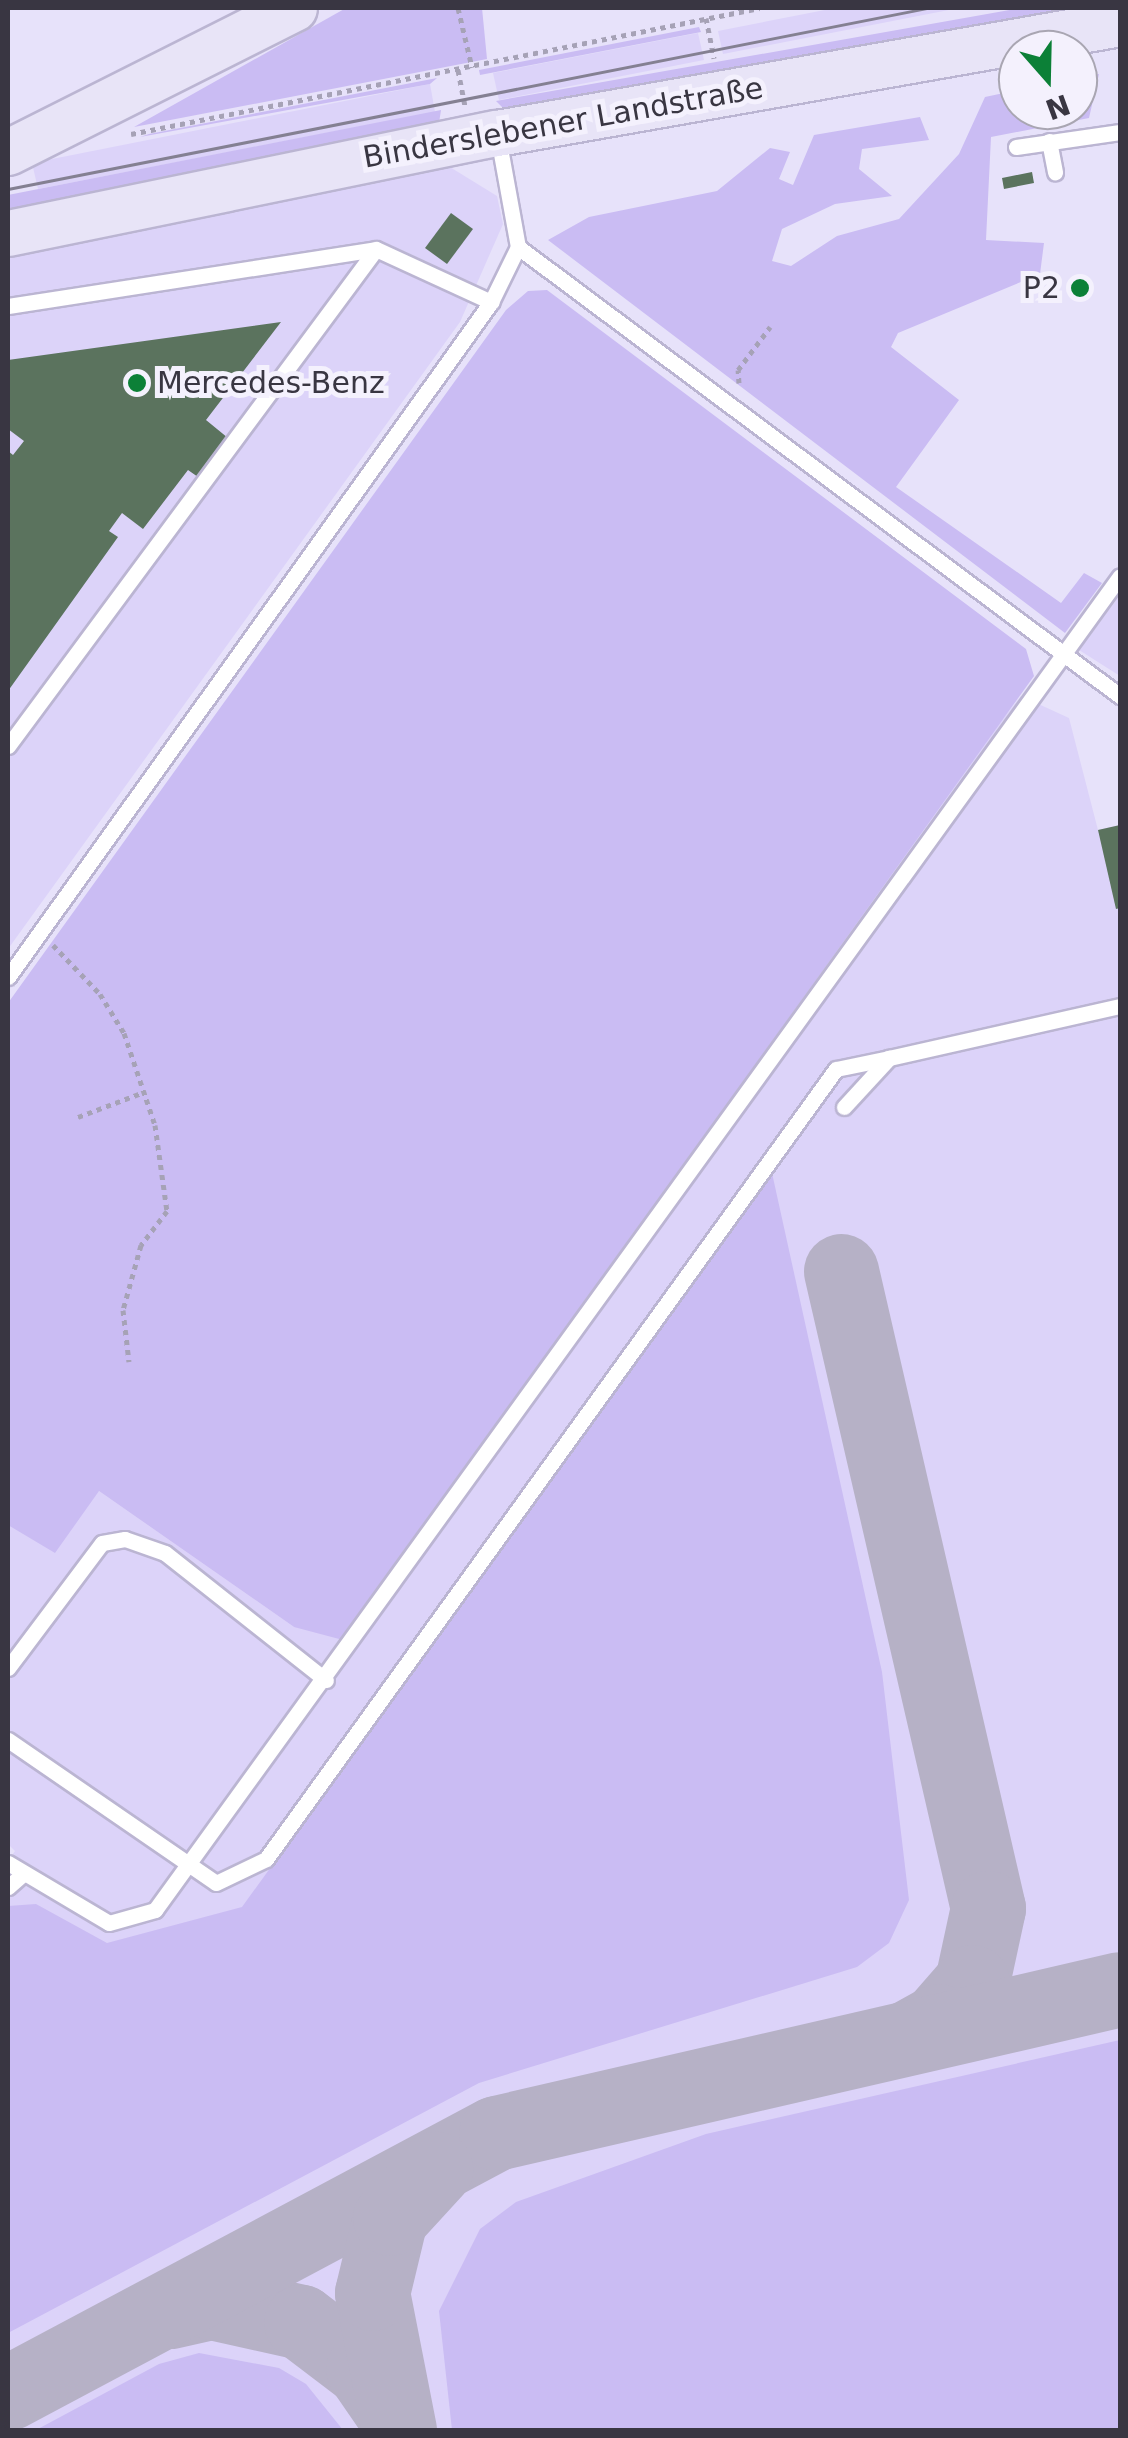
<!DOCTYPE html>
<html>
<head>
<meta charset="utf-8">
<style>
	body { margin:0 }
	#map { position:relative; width:1128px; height:2438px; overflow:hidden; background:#e7e2fa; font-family:"DejaVu Sans",sans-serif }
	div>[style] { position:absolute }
	.built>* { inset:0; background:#dcd3f9 }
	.green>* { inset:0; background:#cabcf3 }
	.taxiway>* { height:75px; margin:-37.5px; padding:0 37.5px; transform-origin:37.5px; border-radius:37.5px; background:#b6b1c6 }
	.building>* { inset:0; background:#5b735e }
	.path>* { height:5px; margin-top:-2.5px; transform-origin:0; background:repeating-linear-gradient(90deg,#a6a2b6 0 5px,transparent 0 10px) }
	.roads { filter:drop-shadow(2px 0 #bbb5d2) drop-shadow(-2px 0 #bbb5d2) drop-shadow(0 2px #bbb5d2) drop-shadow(0 -2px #bbb5d2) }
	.lane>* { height:15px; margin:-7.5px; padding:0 7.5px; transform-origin:7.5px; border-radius:7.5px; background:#fff }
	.secondary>* { height:45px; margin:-22.5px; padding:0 22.5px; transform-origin:22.5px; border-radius:22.5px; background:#e8e4f7 }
	.tram>* { height:2.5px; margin:-1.25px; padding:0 1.25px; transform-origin:1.25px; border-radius:1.25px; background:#848092 }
	.dots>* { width:28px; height:28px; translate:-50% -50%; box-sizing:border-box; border:5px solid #f4f1fd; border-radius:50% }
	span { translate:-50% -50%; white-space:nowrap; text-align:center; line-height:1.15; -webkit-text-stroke:10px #f4f1fd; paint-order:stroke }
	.street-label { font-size:30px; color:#393642 }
	.poi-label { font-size:30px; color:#393642 }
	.right { translate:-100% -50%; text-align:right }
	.left { translate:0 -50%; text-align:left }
	.frame { position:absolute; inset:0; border:10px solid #393642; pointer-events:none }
	.north { position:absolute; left:998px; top:30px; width:100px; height:100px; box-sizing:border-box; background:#f4f1fd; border:2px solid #a9a6b2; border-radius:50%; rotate:160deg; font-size:28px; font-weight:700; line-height:40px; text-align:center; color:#393642 }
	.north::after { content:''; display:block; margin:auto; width:35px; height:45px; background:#0c8037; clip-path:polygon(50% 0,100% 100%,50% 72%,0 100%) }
</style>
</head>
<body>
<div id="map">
	<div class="built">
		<div style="clip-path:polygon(835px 8px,959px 8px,723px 54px,718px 31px)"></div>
		<div style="clip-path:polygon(698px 33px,704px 60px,499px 100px,493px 73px)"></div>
		<div style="clip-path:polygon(430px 84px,435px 112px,38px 189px,32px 163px)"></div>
		<div style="clip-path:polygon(445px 164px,497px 196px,503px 224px,460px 322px,8px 949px,8px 251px)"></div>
		<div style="clip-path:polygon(1120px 595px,1120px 676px,1079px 650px)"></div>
		<div style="clip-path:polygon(1021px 696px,1069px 718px,1098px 830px,1120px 825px,1120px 2430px,8px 2430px,8px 1861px,15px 1851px,8px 1844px,8px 1525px,99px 1491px,294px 1627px)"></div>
	</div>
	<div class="green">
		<div style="clip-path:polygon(346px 8px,482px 8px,487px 59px,134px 127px)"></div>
		<div style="clip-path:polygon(1021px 8px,1080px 8px,505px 110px,496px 101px)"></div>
		<div style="clip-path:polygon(699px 27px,701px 32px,480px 75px,479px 70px)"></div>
		<div style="clip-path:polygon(1099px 74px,1089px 118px,991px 137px,986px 240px,1044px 243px,1040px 274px,898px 333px,891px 347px,959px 400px,896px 487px,1061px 603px,1084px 573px,1102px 583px,1065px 633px,548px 240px,589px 217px,717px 191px,770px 148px,790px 152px,779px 179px,793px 185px,814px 135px,920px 117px,929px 140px,862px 149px,859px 169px,892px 196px,835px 204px,782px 229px,772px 261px,791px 266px,837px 236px,899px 219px,959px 154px,985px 97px,1018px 90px,1018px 110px,1078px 110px,1078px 78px)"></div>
		<div style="clip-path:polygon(437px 78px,430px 84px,140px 137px,149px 134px)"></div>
		<div style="clip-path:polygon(441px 110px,439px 123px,8px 224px,8px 195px)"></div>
		<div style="clip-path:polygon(547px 290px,1026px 649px,1034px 676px,343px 1640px,294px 1627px,99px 1491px,55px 1553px,8px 1525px,8px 1003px,506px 310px,528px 291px)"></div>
		<div style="clip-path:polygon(772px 1173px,882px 1672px,909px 1900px,889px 1943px,857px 1967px,479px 2083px,8px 2333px,8px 1906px,36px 1904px,107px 1943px,242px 1907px)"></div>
		<div style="clip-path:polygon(1120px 2040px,1120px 2430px,452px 2430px,439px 2311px,480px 2229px,516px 2202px,706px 2134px)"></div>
		<div style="clip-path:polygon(199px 2353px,279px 2368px,306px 2384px,343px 2430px,36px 2430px,159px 2364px)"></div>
	</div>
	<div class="taxiway">
		<div style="left:841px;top:1271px;width:654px;rotate:77.01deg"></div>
		<div style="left:988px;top:1908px;width:76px;rotate:102.2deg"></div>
		<div style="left:972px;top:1982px;width:52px;rotate:131.1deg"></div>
		<div style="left:938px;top:2021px;width:33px;rotate:151deg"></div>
		<div style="left:170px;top:2311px;width:42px;rotate:-12.4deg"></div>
		<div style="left:211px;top:2302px;width:92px;rotate:12.5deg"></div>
		<div style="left:301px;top:2322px;width:78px;rotate:37.2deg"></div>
		<div style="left:363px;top:2369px;width:51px;rotate:55.4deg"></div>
		<div style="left:8px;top:2393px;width:553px;rotate:-28.05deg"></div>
		<div style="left:496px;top:2133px;width:640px;rotate:-12.99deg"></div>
		<div style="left:399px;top:2430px;width:140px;rotate:-101.1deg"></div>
		<div style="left:372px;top:2293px;width:77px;rotate:-76.5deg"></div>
		<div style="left:390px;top:2218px;width:67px;rotate:-47.4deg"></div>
	</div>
	<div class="building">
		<div style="clip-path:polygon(1032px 172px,1034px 183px,1004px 189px,1002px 178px)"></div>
		<div style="clip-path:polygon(451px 213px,473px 229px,447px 264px,425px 248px)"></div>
		<div style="clip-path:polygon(281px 322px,206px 420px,228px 438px,198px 477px,188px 470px,143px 529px,122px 513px,109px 531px,118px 537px,8px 691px,8px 451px,13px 455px,24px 441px,8px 429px,8px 360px)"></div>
		<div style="clip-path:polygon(1120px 825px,1120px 908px,1116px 909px,1098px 830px)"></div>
	</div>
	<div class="path">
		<div style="left:458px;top:8px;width:61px;rotate:76.7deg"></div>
		<div style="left:706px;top:18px;width:41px;rotate:78.7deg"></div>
		<div style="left:458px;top:70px;width:37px;rotate:79deg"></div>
		<div style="left:131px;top:134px;width:641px;rotate:-11.33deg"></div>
		<div style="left:739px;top:383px;width:13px;rotate:-94deg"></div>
		<div style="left:738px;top:370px;width:54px;rotate:-53.3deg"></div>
		<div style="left:53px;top:945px;width:68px;rotate:46.2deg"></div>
		<div style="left:100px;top:994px;width:46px;rotate:58.4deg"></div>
		<div style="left:124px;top:1033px;width:97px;rotate:71.4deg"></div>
		<div style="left:155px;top:1125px;width:87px;rotate:82.1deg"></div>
		<div style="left:167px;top:1211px;width:43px;rotate:127.4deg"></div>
		<div style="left:141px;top:1245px;width:67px;rotate:105.5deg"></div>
		<div style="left:123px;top:1310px;width:52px;rotate:83.4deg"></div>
		<div style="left:78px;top:1117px;width:71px;rotate:-20.7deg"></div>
	</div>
	<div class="roads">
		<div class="lane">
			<div style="left:1049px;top:141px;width:32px;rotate:79deg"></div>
			<div style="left:1016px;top:147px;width:105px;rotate:-8.2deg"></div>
			<div style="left:518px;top:247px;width:751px;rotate:36.72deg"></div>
			<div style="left:8px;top:306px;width:372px;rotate:-8.8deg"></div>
			<div style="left:8px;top:746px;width:618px;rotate:-53.48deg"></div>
			<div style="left:376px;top:249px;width:127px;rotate:24.7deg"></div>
			<div style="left:8px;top:977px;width:830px;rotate:-54.41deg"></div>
			<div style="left:491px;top:302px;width:61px;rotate:-63.9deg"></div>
			<div style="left:518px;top:247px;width:112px;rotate:-100.3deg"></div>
			<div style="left:844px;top:1107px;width:67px;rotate:-47.4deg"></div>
			<div style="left:889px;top:1058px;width:237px;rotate:-12.7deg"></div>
			<div style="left:8px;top:1668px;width:156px;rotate:-53.1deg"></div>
			<div style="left:102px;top:1543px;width:23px;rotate:-10deg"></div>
			<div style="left:125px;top:1539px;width:42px;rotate:19.3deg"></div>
			<div style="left:165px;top:1553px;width:205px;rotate:38.3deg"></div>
			<div style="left:8px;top:1740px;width:252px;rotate:34.5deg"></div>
			<div style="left:216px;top:1883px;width:55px;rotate:-25.6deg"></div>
			<div style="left:266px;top:1859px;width:974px;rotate:-54.19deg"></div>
			<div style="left:836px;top:1069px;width:54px;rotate:-11.7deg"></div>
			<div style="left:8px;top:1863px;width:117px;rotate:30.7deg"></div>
			<div style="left:109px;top:1923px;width:48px;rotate:-15.8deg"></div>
			<div style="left:155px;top:1910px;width:1646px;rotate:-54.12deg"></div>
			<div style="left:8px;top:1887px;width:20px;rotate:-41deg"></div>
		</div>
		<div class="secondary">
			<div style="left:8px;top:152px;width:320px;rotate:-26.7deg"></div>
			<div style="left:8px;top:233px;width:499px;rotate:-11.6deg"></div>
			<div style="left:497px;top:133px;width:633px;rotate:-10.01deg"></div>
		</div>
	</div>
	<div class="tram">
		<div style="left:8px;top:189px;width:937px;rotate:-11.14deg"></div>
	</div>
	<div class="dots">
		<div style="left:1080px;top:288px;background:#0c8037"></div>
		<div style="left:137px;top:383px;background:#0c8037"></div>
	</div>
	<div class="street-label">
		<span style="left:563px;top:123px;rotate:-10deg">Binderslebener Landstraße</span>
	</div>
	<div class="poi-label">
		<span class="right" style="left:1060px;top:288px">P2</span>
		<span class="left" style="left:157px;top:383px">Mercedes-Benz</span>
	</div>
	<div class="frame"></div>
	<div class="north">N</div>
</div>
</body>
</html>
